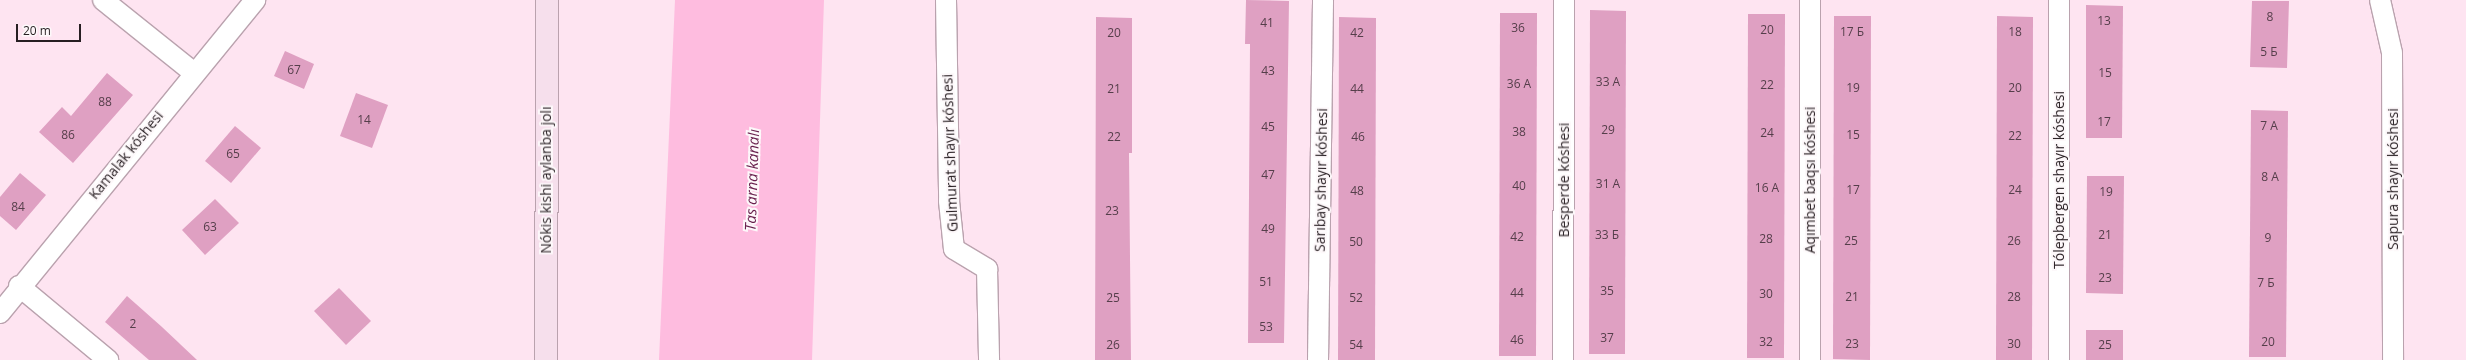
<!DOCTYPE html>
<html>
<head>
<meta charset="utf-8">
<style>
	body { margin:0 }
	#map { position:relative; width:2466px; height:360px; overflow:hidden; background:#fee4f1; font-family:"Open Sans",sans-serif }
	div>[style] { position:absolute }
	.water>* { inset:0; background:#febcdf }
	.building>* { inset:0; background:#dfa0c2 }
	.roads { filter:drop-shadow(1px 0 #baa2ae) drop-shadow(-1px 0 #baa2ae) drop-shadow(0 1px #baa2ae) drop-shadow(0 -1px #baa2ae) }
	.street>* { height:20px; margin:-10px; padding:0 10px; transform-origin:10px; border-radius:10px; background:#fff }
	.secondary>* { height:22px; margin:-11px; padding:0 11px; transform-origin:11px; border-radius:11px; background:#f6dfec }
	span { translate:-50% -50%; white-space:nowrap; text-align:center; line-height:1.15; -webkit-text-stroke:4px #fdf8fa; paint-order:stroke }
	.number-label { font-size:12px; color:#553e4a }
	.number-label span { -webkit-text-stroke-width:0 }
	.street-label { font-size:14px; color:#271e22 }
	.water-label { font-size:15px; color:#681f4d; font-style:italic }
	.scale { position:absolute; left:16px; top:24px; width:65px; height:18px; box-sizing:border-box; border:2px solid #271e22; border-top:0; padding-left:5px; font-size:12px; line-height:14px; white-space:nowrap; color:#271e22; -webkit-text-stroke:3px #fdf8fa; paint-order:stroke }
</style>
</head>
<body>
<div id="map">
	<div class="water">
		<div style="clip-path:polygon(675px 0,824px 0,812px 360px,659px 360px)"></div>
	</div>
	<div class="building">
		<div style="clip-path:polygon(1246px 0,1289px 1px,1284px 343px,1248px 343px,1250px 44px,1245px 44px)"></div>
		<div style="clip-path:polygon(2252px 1px,2289px 1px,2287px 68px,2250px 67px)"></div>
		<div style="clip-path:polygon(2086px 5px,2123px 6px,2122px 138px,2086px 138px)"></div>
		<div style="clip-path:polygon(1590px 10px,1626px 11px,1625px 354px,1589px 354px)"></div>
		<div style="clip-path:polygon(1500px 13px,1537px 13px,1536px 356px,1499px 356px)"></div>
		<div style="clip-path:polygon(1748px 14px,1785px 14px,1784px 358px,1747px 358px)"></div>
		<div style="clip-path:polygon(1834px 16px,1871px 16px,1870px 360px,1833px 359px)"></div>
		<div style="clip-path:polygon(1997px 16px,2033px 17px,2032px 360px,1996px 360px)"></div>
		<div style="clip-path:polygon(1096px 17px,1132px 18px,1132px 153px,1129px 153px,1131px 360px,1095px 360px)"></div>
		<div style="clip-path:polygon(1339px 17px,1376px 18px,1375px 360px,1338px 360px)"></div>
		<div style="clip-path:polygon(285px 51px,314px 64px,304px 89px,274px 76px)"></div>
		<div style="clip-path:polygon(107px 73px,133px 95px,73px 163px,39px 132px,62px 107px,71px 116px)"></div>
		<div style="clip-path:polygon(356px 93px,388px 105px,372px 148px,340px 136px)"></div>
		<div style="clip-path:polygon(2251px 110px,2288px 111px,2286px 357px,2249px 357px)"></div>
		<div style="clip-path:polygon(235px 126px,261px 148px,231px 183px,205px 161px)"></div>
		<div style="clip-path:polygon(20px 173px,46px 195px,16px 230px,0 216px,0 197px)"></div>
		<div style="clip-path:polygon(2087px 176px,2124px 176px,2123px 294px,2086px 293px)"></div>
		<div style="clip-path:polygon(215px 199px,239px 223px,205px 255px,182px 230px)"></div>
		<div style="clip-path:polygon(339px 288px,371px 321px,346px 345px,314px 311px)"></div>
		<div style="clip-path:polygon(127px 296px,162px 327px,197px 360px,149px 360px,105px 322px)"></div>
		<div style="clip-path:polygon(2086px 330px,2123px 330px,2123px 360px,2086px 360px)"></div>
	</div>
	<div class="roads">
		<div class="street">
			<div style="left:103px;top:0;width:115px;rotate:38.7deg"></div>
			<div style="left:946px;top:0;width:201px;rotate:89.1deg"></div>
			<div style="left:949px;top:201px;width:48px;rotate:84.1deg"></div>
			<div style="left:954px;top:249px;width:39px;rotate:31deg"></div>
			<div style="left:987px;top:269px;width:91px;rotate:88.7deg"></div>
			<div style="left:1810px;top:0;width:360px;rotate:90deg"></div>
			<div style="left:2380px;top:0;width:54px;rotate:77.2deg"></div>
			<div style="left:2392px;top:53px;width:307px;rotate:89.8deg"></div>
			<div style="left:19px;top:286px;width:116px;rotate:39.7deg"></div>
			<div style="left:0;top:313px;width:404px;rotate:-50.8deg"></div>
			<div style="left:1318px;top:360px;width:360px;rotate:-89.2deg"></div>
			<div style="left:1563px;top:360px;width:360px;rotate:-89.8deg"></div>
			<div style="left:2059px;top:360px;width:360px;rotate:-90deg"></div>
		</div>
		<div class="secondary">
			<div style="left:546px;top:360px;width:360px;rotate:-89.8deg"></div>
		</div>
	</div>
	<div class="number-label">
		<span style="left:2270px;top:17px">8</span>
		<span style="left:2104px;top:21px">13</span>
		<span style="left:1267px;top:23px">41</span>
		<span style="left:1518px;top:28px">36</span>
		<span style="left:1767px;top:30px">20</span>
		<span style="left:1852px;top:32px">17 Б</span>
		<span style="left:2015px;top:32px">18</span>
		<span style="left:1114px;top:33px">20</span>
		<span style="left:1357px;top:33px">42</span>
		<span style="left:2269px;top:52px">5 Б</span>
		<span style="left:294px;top:70px">67</span>
		<span style="left:1268px;top:71px">43</span>
		<span style="left:2105px;top:73px">15</span>
		<span style="left:1608px;top:82px">33 А</span>
		<span style="left:1519px;top:84px">36 А</span>
		<span style="left:1767px;top:85px">22</span>
		<span style="left:1853px;top:88px">19</span>
		<span style="left:2015px;top:88px">20</span>
		<span style="left:1114px;top:89px">21</span>
		<span style="left:1357px;top:89px">44</span>
		<span style="left:105px;top:102px">88</span>
		<span style="left:364px;top:120px">14</span>
		<span style="left:2104px;top:122px">17</span>
		<span style="left:2269px;top:126px">7 А</span>
		<span style="left:1268px;top:127px">45</span>
		<span style="left:1608px;top:130px">29</span>
		<span style="left:1519px;top:132px">38</span>
		<span style="left:1767px;top:133px">24</span>
		<span style="left:68px;top:135px">86</span>
		<span style="left:1853px;top:135px">15</span>
		<span style="left:2015px;top:136px">22</span>
		<span style="left:1114px;top:137px">22</span>
		<span style="left:1358px;top:137px">46</span>
		<span style="left:233px;top:154px">65</span>
		<span style="left:1268px;top:175px">47</span>
		<span style="left:2270px;top:177px">8 А</span>
		<span style="left:1608px;top:184px">31 А</span>
		<span style="left:1519px;top:186px">40</span>
		<span style="left:1767px;top:188px">16 А</span>
		<span style="left:1853px;top:190px">17</span>
		<span style="left:2015px;top:190px">24</span>
		<span style="left:1357px;top:191px">48</span>
		<span style="left:2106px;top:192px">19</span>
		<span style="left:18px;top:207px">84</span>
		<span style="left:1112px;top:211px">23</span>
		<span style="left:210px;top:227px">63</span>
		<span style="left:1268px;top:229px">49</span>
		<span style="left:1607px;top:235px">33 Б</span>
		<span style="left:2105px;top:235px">21</span>
		<span style="left:1517px;top:237px">42</span>
		<span style="left:2268px;top:238px">9</span>
		<span style="left:1766px;top:239px">28</span>
		<span style="left:1851px;top:241px">25</span>
		<span style="left:2014px;top:241px">26</span>
		<span style="left:1356px;top:242px">50</span>
		<span style="left:2105px;top:278px">23</span>
		<span style="left:1266px;top:282px">51</span>
		<span style="left:2266px;top:283px">7 Б</span>
		<span style="left:1607px;top:291px">35</span>
		<span style="left:1517px;top:293px">44</span>
		<span style="left:1766px;top:294px">30</span>
		<span style="left:1852px;top:297px">21</span>
		<span style="left:2014px;top:297px">28</span>
		<span style="left:1113px;top:298px">25</span>
		<span style="left:1356px;top:298px">52</span>
		<span style="left:133px;top:324px">2</span>
		<span style="left:1266px;top:327px">53</span>
		<span style="left:1607px;top:338px">37</span>
		<span style="left:1517px;top:340px">46</span>
		<span style="left:1766px;top:342px">32</span>
		<span style="left:2268px;top:342px">20</span>
		<span style="left:1852px;top:344px">23</span>
		<span style="left:2014px;top:344px">30</span>
		<span style="left:1113px;top:345px">26</span>
		<span style="left:1356px;top:345px">54</span>
		<span style="left:2105px;top:345px">25</span>
	</div>
	<div class="street-label">
		<span style="left:950px;top:153px;rotate:-92deg">Gulmurat shayır kóshesi</span>
		<span style="left:126px;top:155px;rotate:-51deg">Kamalak kóshesi</span>
		<span style="left:2393px;top:179px;rotate:-90deg">Sapura shayır kóshesi</span>
		<span style="left:546px;top:180px;rotate:-90deg">Nókis kishi aylanba jolı</span>
		<span style="left:1321px;top:180px;rotate:-89deg">Sarıbay shayır kóshesi</span>
		<span style="left:1564px;top:180px;rotate:-90deg">Besperde kóshesi</span>
		<span style="left:1810px;top:180px;rotate:-90deg">Aqımbet baqsı kóshesi</span>
		<span style="left:2059px;top:180px;rotate:-90deg">Tólepbergen shayır kóshesi</span>
	</div>
	<div class="water-label">
		<span style="left:752px;top:180px;rotate:-88deg">Tas arna kanalı</span>
	</div>
	<div class="scale">20 m</div>
</div>
</body>
</html>
